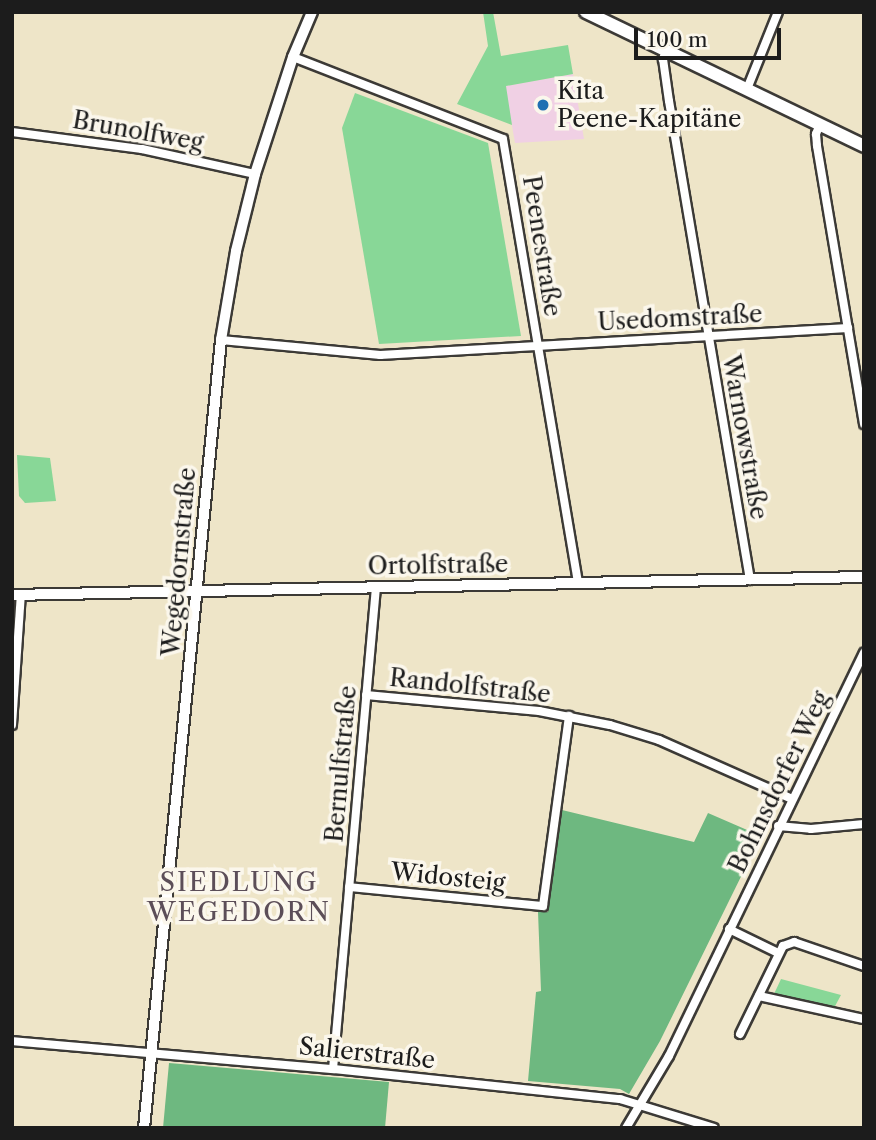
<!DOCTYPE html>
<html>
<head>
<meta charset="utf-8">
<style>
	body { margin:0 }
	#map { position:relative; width:876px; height:1140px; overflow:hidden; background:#eee5c8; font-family:"Libre Caslon Text",serif }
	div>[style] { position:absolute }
	.built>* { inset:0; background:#f0d0e4 }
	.green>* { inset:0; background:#88d797 }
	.forest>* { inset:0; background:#6eb880 }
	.roads { filter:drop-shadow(2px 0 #3c3a36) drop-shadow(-2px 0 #3c3a36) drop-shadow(0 2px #3c3a36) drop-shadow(0 -2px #3c3a36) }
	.minor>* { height:8px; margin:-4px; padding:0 4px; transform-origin:4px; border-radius:4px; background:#fff }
	.tertiary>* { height:10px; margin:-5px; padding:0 5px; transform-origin:5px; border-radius:5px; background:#fff }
	.secondary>* { height:12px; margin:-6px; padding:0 6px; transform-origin:6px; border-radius:6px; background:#fff }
	.dots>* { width:19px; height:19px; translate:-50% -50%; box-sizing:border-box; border:4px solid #fbf7ec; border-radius:50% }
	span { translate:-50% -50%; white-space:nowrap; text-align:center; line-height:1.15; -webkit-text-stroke:7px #fbf7ec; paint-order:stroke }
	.poi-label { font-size:24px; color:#1c1c1c }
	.left { translate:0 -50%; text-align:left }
	.street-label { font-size:24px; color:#1c1c1c }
	.neighbourhood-label { font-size:26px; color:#5c4e58; letter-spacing:2px }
	.frame { position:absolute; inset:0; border:14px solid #1c1c1c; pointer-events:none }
	.scale { position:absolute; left:634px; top:28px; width:147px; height:32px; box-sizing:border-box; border:4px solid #1c1c1c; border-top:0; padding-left:9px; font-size:21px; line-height:24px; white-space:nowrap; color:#1c1c1c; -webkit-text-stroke:5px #fbf7ec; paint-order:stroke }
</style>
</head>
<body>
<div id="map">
	<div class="built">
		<div style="clip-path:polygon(573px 74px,584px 139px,515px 143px,505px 86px)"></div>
	</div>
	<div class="green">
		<div style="clip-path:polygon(483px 12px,493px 12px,501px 56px,568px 45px,573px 74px,506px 86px,512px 125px,457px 104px,488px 46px)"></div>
		<div style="clip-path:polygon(355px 93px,488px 143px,521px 336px,379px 344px,342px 128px)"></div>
		<div style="clip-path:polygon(17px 455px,50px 458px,56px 501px,25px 503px,19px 496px)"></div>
		<div style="clip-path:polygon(781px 979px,841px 995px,834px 1008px,774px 994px)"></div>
	</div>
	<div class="forest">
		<div style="clip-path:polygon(562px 810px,694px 842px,708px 813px,761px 836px,660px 1041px,629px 1094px,620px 1089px,528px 1081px,536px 992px,541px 991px,538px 912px,548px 912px)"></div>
		<div style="clip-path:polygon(169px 1063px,389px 1082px,385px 1128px,163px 1128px)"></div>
	</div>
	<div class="roads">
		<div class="minor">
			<div style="left:666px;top:51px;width:9px;rotate:111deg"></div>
			<div style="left:663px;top:59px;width:42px;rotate:81.9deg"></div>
			<div style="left:669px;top:101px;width:486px;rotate:80.4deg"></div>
			<div style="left:293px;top:57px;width:225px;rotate:21.3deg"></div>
			<div style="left:503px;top:139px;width:450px;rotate:80.4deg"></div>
			<div style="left:747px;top:89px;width:83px;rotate:-68.1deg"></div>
			<div style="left:820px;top:124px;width:11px;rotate:112deg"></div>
			<div style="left:816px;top:134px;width:12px;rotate:85deg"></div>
			<div style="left:817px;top:146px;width:282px;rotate:80.4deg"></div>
			<div style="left:12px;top:132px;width:131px;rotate:7.5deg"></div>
			<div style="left:142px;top:149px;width:116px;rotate:12.5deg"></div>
			<div style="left:221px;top:340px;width:160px;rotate:5.4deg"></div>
			<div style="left:380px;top:355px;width:469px;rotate:-3.3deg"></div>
			<div style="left:366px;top:695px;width:174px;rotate:5.3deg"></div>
			<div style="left:539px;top:711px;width:72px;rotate:11.2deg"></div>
			<div style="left:610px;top:725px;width:51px;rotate:17deg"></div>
			<div style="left:659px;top:740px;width:145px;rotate:23.9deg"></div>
			<div style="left:12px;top:725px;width:131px;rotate:-86.1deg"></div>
			<div style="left:778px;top:826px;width:33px;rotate:5deg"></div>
			<div style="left:811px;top:829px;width:53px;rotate:-5.4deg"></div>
			<div style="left:349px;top:887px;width:195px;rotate:5.6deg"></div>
			<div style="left:543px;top:906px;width:192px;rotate:-82.2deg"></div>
			<div style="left:729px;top:929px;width:55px;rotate:26.1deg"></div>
			<div style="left:759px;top:996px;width:107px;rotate:12.4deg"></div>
			<div style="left:740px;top:1034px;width:98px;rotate:-64deg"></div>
			<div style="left:783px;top:946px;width:12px;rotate:-20deg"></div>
			<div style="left:794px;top:942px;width:74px;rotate:18.9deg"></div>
			<div style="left:12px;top:1041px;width:322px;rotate:5deg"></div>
			<div style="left:333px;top:1069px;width:289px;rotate:6deg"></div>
			<div style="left:620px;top:1099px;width:98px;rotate:17.1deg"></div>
			<div style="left:333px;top:1069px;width:484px;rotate:-84.9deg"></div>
			<div style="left:626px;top:1128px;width:84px;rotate:-59.2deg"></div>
			<div style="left:669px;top:1056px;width:448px;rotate:-64.2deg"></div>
		</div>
		<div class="tertiary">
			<div style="left:12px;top:595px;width:852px;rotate:-1.21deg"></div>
			<div style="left:144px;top:1128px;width:792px;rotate:-84.42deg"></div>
			<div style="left:221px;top:340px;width:90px;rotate:-80.4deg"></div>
			<div style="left:236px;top:251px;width:79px;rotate:-76.1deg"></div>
			<div style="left:255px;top:174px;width:123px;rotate:-72deg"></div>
			<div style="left:293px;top:57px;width:49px;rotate:-67.1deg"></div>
		</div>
		<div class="secondary">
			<div style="left:586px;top:12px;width:309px;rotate:25.7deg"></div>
		</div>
	</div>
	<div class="dots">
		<div style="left:543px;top:105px;background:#1f6fb2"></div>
	</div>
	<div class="poi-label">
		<span class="left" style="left:557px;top:105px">Kita<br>Peene-Kapitäne</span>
	</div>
	<div class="street-label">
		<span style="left:138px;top:131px;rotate:10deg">Brunolfweg</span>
		<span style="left:542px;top:246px;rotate:81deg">Peenestraße</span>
		<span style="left:680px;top:318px;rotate:-3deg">Usedomstraße</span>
		<span style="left:745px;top:437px;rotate:80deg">Warnowstraße</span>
		<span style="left:179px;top:562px;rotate:-85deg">Wegedornstraße</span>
		<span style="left:438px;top:565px;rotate:-1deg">Ortolfstraße</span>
		<span style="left:470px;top:686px;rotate:6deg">Randolfstraße</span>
		<span style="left:341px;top:764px;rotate:-85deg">Bernulfstraße</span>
		<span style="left:779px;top:782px;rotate:-64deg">Bohnsdorfer Weg</span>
		<span style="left:448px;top:877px;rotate:6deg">Widosteig</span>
		<span style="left:367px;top:1053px;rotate:6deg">Salierstraße</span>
	</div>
	<div class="neighbourhood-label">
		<span style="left:239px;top:898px">SIEDLUNG<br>WEGEDORN</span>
	</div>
	<div class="frame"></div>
	<div class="scale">100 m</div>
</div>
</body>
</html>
